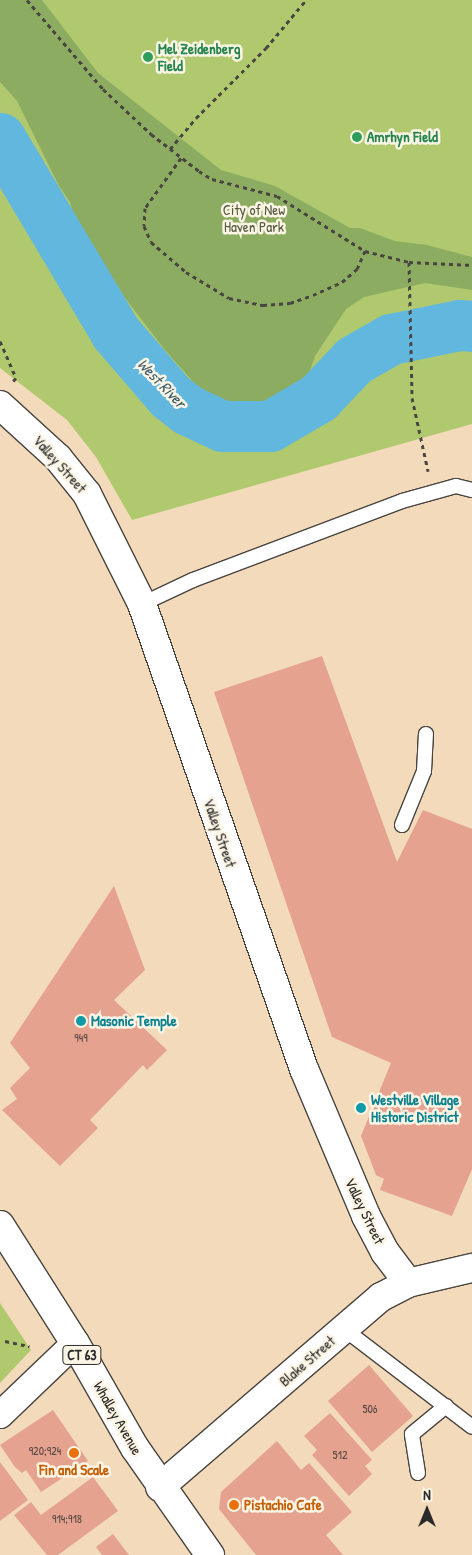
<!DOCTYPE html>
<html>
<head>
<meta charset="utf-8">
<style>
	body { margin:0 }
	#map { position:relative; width:472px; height:1555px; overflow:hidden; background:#f3daba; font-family:"Patrick Hand",sans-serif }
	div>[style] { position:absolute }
	.green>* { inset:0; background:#b0c96e }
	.forest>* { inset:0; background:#8cad61 }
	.river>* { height:51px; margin:-25.5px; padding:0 25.5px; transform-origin:25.5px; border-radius:25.5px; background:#62b7de }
	.building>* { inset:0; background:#e4a28f }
	.path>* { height:3px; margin-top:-1.5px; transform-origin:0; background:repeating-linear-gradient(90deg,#494540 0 4px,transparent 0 8px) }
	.roads { filter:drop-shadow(1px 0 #494540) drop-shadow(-1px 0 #494540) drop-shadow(0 1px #494540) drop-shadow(0 -1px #494540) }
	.service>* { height:14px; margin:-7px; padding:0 7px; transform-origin:7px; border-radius:7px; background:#fff }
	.minor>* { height:26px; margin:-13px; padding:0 13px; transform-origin:13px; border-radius:13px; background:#fff }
	.tertiary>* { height:28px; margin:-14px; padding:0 14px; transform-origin:14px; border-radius:14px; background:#fff }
	.primary>* { height:28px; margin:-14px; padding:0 14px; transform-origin:14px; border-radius:14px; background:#fff }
	.dots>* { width:14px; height:14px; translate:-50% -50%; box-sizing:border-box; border:2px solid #fcf5e5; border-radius:50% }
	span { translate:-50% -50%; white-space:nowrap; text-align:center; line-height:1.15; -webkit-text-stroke:5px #fcf5e5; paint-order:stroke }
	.number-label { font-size:12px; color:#594944 }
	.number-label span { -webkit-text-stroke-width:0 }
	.shield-label span { padding:1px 4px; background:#fcf5e5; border:1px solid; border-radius:4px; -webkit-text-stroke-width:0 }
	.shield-label { font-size:14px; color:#2b2b2b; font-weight:700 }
	.leisure-label { font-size:15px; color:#27864d; font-weight:700 }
	.left { translate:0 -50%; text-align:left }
	.park-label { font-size:15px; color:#535a3f }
	.street-label { font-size:15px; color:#2b2b2b }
	.culture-label { font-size:15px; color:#0d838f; font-weight:700 }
	.food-label { font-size:15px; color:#c56008; font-weight:700 }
	.water-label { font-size:16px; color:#3e5c6a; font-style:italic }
	.north { position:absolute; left:402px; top:1485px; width:50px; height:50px; -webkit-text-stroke:4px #fcf5e5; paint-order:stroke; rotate:0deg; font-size:14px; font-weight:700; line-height:20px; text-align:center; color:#2b2b2b }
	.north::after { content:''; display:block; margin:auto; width:18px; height:22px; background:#2b2b2b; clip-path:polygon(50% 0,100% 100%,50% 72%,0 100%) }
</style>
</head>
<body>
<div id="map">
	<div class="green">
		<div style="clip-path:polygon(0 0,472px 0,472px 424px,132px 520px,96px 457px,67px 420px,0 368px)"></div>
		<div style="clip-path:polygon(0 1303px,31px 1350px,0 1383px)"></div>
	</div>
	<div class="forest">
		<div style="clip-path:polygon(0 0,42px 0,98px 73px,221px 170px,275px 186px,350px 228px,360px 228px,395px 241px,427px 245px,472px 257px,472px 290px,425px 283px,364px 297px,346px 309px,315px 356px,305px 385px,292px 399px,263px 409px,231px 409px,222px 404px,196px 385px,165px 350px,125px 298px,75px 222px,70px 202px,59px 186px,17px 101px,0 82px)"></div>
	</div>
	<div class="river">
		<div style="left:0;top:138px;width:226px;rotate:59.3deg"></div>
		<div style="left:115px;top:332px;width:84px;rotate:49.3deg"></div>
		<div style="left:170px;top:396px;width:23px;rotate:38deg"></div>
		<div style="left:188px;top:410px;width:38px;rotate:25deg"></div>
		<div style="left:223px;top:426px;width:47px"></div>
		<div style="left:270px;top:426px;width:56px;rotate:-30.3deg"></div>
		<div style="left:318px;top:398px;width:52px;rotate:-46.5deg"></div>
		<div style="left:354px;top:360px;width:43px;rotate:-29.6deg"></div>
		<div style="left:391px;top:339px;width:69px;rotate:-11.6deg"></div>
		<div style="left:459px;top:325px;width:13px;rotate:4deg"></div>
	</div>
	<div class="building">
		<div style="clip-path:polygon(322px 656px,397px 862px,423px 810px,472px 829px,472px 1169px,452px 1216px,380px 1190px,384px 1179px,376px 1175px,361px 1136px,391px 1063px,332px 1037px,214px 692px)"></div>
		<div style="clip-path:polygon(114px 886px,145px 970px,114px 1000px,167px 1050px,147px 1070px,143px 1065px,90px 1120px,98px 1128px,60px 1166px,2px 1110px,17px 1099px,10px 1088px,30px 1068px,10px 1043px)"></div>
		<div style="clip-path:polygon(369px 1365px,413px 1416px,372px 1452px,328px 1401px)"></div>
		<div style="clip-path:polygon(53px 1410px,88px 1461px,41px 1492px,26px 1470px,22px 1473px,15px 1467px,0 1445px)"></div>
		<div style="clip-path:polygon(330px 1413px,372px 1460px,365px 1466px,372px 1474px,349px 1496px,312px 1455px,317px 1450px,304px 1436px)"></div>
		<div style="clip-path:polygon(277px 1441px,301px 1470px,309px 1463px,352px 1512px,326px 1535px,343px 1555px,256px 1555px,219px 1509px,221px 1492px)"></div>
		<div style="clip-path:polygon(0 1462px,28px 1500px,0 1521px)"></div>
		<div style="clip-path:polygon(93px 1477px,118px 1511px,58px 1555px,47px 1555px,14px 1515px,31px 1502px,41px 1515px)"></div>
		<div style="clip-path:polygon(113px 1534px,129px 1555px,102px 1555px,96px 1547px)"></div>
	</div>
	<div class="path">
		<div style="left:27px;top:0;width:117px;rotate:49.5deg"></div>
		<div style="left:103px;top:89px;width:66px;rotate:43.2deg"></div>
		<div style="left:151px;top:134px;width:61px;rotate:37.6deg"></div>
		<div style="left:199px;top:171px;width:15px;rotate:32deg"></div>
		<div style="left:212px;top:179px;width:67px;rotate:14.7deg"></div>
		<div style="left:277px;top:196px;width:104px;rotate:32deg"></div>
		<div style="left:365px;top:251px;width:45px;rotate:14deg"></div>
		<div style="left:409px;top:262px;width:63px;rotate:2.7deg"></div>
		<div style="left:170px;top:149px;width:40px;rotate:-50deg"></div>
		<div style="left:196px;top:118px;width:99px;rotate:-45deg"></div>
		<div style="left:266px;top:48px;width:62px;rotate:-50.2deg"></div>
		<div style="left:181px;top:158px;width:62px;rotate:125.8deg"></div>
		<div style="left:145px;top:208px;width:18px;rotate:93deg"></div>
		<div style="left:144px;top:226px;width:17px;rotate:66deg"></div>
		<div style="left:151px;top:242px;width:46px;rotate:40.6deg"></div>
		<div style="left:186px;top:272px;width:50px;rotate:31.2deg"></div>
		<div style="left:229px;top:298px;width:35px;rotate:12deg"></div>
		<div style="left:263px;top:305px;width:27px;rotate:-4deg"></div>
		<div style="left:290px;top:303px;width:24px;rotate:-19deg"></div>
		<div style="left:313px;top:295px;width:32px;rotate:-24deg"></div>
		<div style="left:342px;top:282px;width:20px;rotate:-41deg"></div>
		<div style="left:357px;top:269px;width:20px;rotate:-66deg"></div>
		<div style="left:409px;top:262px;width:136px;rotate:88.7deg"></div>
		<div style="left:412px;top:398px;width:75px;rotate:77.6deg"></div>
		<div style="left:0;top:341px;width:40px;rotate:66.6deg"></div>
		<div style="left:16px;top:378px;width:4px;rotate:135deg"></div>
		<div style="left:5px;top:1341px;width:25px;rotate:12deg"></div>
	</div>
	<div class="roads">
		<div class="service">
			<div style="left:142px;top:604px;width:56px;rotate:-25.2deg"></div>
			<div style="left:193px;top:580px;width:223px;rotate:-20.7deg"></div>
			<div style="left:402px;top:501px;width:56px;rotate:-15.5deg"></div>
			<div style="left:456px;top:486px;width:16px;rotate:14deg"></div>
			<div style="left:402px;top:825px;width:58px;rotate:-67.8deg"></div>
			<div style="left:424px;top:771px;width:37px;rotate:-87deg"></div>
			<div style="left:344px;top:1329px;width:161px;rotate:37.4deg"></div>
			<div style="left:418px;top:1473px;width:39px;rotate:-99deg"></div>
			<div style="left:412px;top:1434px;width:44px;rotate:-39.5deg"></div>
		</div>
		<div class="minor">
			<div style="left:0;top:1415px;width:104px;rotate:-43.8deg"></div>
		</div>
		<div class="tertiary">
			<div style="left:0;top:405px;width:79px;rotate:42.4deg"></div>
			<div style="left:58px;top:458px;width:46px;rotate:51.1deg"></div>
			<div style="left:87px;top:494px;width:123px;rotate:63.4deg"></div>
			<div style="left:142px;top:604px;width:492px;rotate:70.8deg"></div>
			<div style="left:304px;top:1069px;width:160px;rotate:67.1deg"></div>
			<div style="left:366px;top:1216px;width:41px;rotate:62.2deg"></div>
			<div style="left:385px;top:1252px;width:39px;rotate:53deg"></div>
			<div style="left:160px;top:1487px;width:291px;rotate:-40.7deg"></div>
			<div style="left:381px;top:1297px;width:30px;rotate:-27deg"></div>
			<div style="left:408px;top:1283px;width:66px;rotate:-13.2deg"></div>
		</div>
		<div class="primary">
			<div style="left:0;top:1225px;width:140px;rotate:57.6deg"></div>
			<div style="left:75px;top:1343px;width:121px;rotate:60.3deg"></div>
			<div style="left:135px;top:1448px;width:131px;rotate:55deg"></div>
		</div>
	</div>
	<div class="dots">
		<div style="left:148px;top:57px;background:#2e9e5b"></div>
		<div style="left:357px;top:137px;background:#2e9e5b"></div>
		<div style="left:81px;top:1021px;background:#0f9aa8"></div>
		<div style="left:361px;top:1108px;background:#0f9aa8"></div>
		<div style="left:74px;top:1453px;background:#e8710a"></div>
		<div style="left:234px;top:1505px;background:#e8710a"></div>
	</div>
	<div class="number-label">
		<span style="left:81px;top:1038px">949</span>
		<span style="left:370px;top:1409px">506</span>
		<span style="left:45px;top:1451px">920;924</span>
		<span style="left:340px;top:1455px">512</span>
		<span style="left:67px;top:1519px">914;918</span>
	</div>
	<div class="shield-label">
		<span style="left:82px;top:1355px">CT 63</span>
	</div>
	<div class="leisure-label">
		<span class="left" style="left:158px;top:57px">Mel Zeidenberg<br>Field</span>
		<span class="left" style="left:367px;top:137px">Amrhyn Field</span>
	</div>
	<div class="park-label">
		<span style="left:254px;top:218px">City of New<br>Haven Park</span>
	</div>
	<div class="street-label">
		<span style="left:60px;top:464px;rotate:48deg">Valley Street</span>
		<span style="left:220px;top:833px;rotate:71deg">Valley Street</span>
		<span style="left:365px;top:1211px;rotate:64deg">Valley Street</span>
		<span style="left:307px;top:1361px;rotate:-41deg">Blake Street</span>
		<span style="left:118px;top:1418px;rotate:60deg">Whalley Avenue</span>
	</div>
	<div class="culture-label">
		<span class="left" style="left:91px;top:1021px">Masonic Temple</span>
		<span class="left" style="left:371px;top:1108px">Westville Village<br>Historic District</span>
	</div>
	<div class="food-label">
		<span style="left:74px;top:1470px">Fin and Scale</span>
		<span class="left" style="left:244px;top:1505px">Pistachio Cafe</span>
	</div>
	<div class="water-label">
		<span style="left:162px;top:383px;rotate:46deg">West River</span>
	</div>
	<div class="north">N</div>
</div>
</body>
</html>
